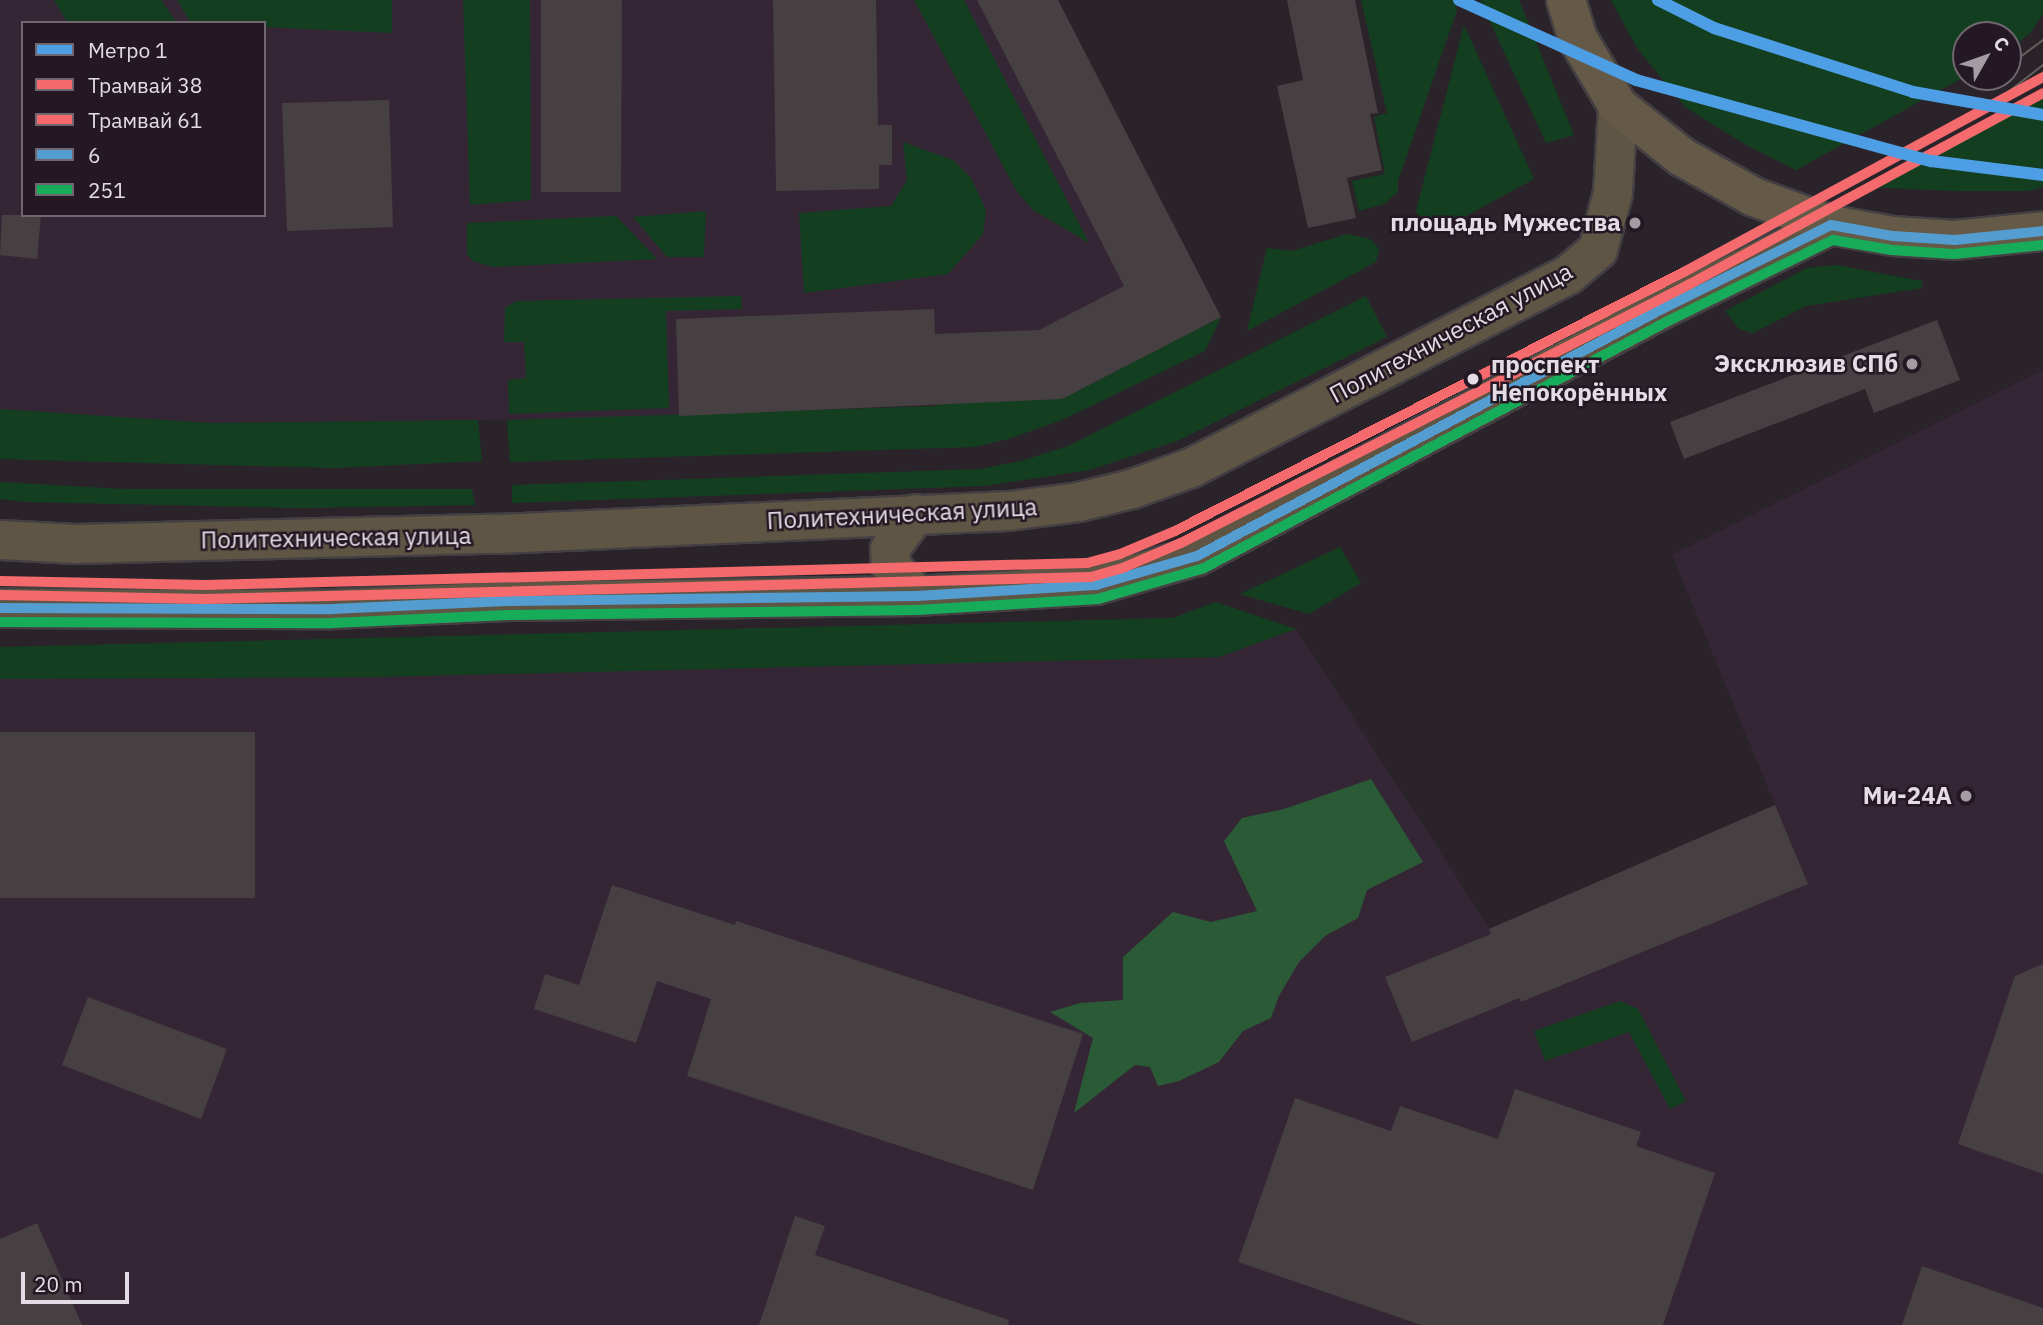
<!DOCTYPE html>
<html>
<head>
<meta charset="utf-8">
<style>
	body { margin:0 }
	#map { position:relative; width:2043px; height:1325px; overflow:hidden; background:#2a242a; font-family:"IBM Plex Sans",sans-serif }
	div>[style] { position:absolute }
	.built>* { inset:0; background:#352635 }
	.green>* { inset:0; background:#133f20 }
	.forest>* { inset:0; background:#2b5a37 }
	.building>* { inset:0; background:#464042 }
	.roads { filter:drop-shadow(2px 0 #433f43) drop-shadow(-2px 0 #433f43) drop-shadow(0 2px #433f43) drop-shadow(0 -2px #433f43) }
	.secondary>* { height:38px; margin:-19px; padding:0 19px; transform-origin:19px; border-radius:19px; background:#5e5545 }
	.primary>* { height:38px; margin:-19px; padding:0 19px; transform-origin:19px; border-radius:19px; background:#655a47 }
	.tram>* { height:2px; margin:-1px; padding:0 1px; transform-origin:1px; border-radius:1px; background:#65605d }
	.bus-1>* { height:10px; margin:-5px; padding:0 5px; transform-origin:5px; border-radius:5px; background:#549dd1 }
	.bus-2>* { height:10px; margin:-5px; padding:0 5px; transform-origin:5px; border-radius:5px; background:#16ac5a }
	.tram-1>* { height:10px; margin:-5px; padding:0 5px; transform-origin:5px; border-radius:5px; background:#f56a6d }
	.tram-2>* { height:10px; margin:-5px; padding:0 5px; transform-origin:5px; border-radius:5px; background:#f56a6d }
	.metro-1>* { height:12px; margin:-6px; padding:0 6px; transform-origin:6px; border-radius:6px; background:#4d9ee5 }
	.dots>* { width:19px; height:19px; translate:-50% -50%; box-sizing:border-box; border:4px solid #231823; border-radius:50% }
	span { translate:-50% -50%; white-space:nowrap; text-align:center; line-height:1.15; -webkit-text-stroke:5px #231823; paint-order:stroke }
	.poi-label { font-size:24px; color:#e4dce4; font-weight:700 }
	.right { translate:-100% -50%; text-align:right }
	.street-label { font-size:24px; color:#e4dce4 }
	.stop-label { font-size:24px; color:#e4dce4; font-weight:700 }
	.left { translate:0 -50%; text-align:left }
	.legend { position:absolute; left:21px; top:21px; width:245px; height:196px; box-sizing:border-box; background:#231823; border:2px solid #706670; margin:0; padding:9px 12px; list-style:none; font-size:21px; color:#e4dce4 }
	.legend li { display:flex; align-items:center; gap:14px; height:35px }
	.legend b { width:35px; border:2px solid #706670 }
	.north { position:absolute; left:1952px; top:21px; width:70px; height:70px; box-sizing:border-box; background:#231823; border:2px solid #706670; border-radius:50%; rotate:50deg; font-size:19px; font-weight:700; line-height:28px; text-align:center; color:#e4dce4 }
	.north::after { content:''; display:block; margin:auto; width:24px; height:32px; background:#a39ca3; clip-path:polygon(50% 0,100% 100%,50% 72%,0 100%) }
	.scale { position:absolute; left:21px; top:1272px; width:108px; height:32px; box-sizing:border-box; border:4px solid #e4dce4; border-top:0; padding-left:9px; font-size:21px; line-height:24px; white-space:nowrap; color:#e4dce4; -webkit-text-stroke:5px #231823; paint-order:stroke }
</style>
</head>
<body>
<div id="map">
	<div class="built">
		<div style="clip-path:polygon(evenodd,0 0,1058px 0,1221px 317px,1062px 399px,679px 416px,478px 420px,210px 423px,0 409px,0 0,23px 23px,264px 23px,264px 215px,23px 215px,23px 23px)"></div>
		<div style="clip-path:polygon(2043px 370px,2043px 1325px,0 1325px,0 679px,377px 677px,1219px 657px,1296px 629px,1490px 929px,1775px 805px,1672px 555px)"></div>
	</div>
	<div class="green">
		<div style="clip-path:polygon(54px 0,161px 0,177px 23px,67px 22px)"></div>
		<div style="clip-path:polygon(177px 0,392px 0,392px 33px,264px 27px,264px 23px,191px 23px)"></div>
		<div style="clip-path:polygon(463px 0,530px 0,531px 200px,470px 205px)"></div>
		<div style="clip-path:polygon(914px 0,964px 0,1089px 243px,1033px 210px,1016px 190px)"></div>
		<div style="clip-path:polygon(1361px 0,1454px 0,1457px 10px,1398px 181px,1398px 192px,1384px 204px,1359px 211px,1352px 181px,1385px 174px,1374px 117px,1387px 113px)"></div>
		<div style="clip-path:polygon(1480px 0,1519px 0,1574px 135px,1546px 143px)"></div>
		<div style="clip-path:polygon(1611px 0,2043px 0,2043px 14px,2031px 32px,2008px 51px,2008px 35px,1966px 35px,1966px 76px,1796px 170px,1746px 145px,1685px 107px,1637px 48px)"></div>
		<div style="clip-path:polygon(1464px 25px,1534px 179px,1446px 227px,1428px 230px,1421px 223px,1416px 211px)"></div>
		<div style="clip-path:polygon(2043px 89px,2043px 187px,2028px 191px,1957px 191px,1863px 187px)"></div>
		<div style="clip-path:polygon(903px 142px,953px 160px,971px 178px,986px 210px,983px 234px,948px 274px,804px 293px,799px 213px,891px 206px,907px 180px)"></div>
		<div style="clip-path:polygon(706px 211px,704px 257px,667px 257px,633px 217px)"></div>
		<div style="clip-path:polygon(616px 216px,657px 259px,493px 267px,473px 261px,467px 254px,467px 223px)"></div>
		<div style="clip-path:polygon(1347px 234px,1370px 239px,1379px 249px,1376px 262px,1247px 331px,1267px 248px,1292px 251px)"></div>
		<div style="clip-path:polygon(1836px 265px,1922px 281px,1922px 288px,1806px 306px,1753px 333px,1739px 329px,1725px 311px,1807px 268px)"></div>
		<div style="clip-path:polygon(741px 296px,742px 309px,666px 311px,669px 408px,509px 414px,508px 380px,526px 378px,524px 342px,504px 342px,505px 308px,516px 301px)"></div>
		<div style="clip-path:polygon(1366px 296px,1387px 337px,1177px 441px,1090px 470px,984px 486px,512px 503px,512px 485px,980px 469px,1021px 461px,1068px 446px)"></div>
		<div style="clip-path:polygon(1221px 317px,1205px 351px,1062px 420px,1008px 439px,974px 447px,510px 462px,507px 420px,937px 406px,937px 389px,1062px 399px)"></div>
		<div style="clip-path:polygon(0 409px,210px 423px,478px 420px,482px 461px,335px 468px,0 459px)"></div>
		<div style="clip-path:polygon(0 482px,123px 489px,472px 489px,475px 505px,301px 508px,27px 502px,0 499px)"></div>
		<div style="clip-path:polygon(1340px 547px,1361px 583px,1309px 614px,1240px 594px)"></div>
		<div style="clip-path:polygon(1216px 602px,1296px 629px,1219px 657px,377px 677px,0 679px,0 647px,1173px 618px)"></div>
		<div style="clip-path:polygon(1620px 1001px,1638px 1009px,1686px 1101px,1670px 1109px,1629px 1032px,1545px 1061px,1534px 1031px)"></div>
	</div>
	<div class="forest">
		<div style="clip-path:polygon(1371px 779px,1423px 862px,1367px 890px,1358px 918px,1325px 936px,1299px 962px,1279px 996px,1271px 1018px,1243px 1031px,1219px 1062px,1179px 1081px,1158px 1086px,1150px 1067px,1135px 1065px,1074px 1113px,1093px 1038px,1050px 1012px,1080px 1003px,1123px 1000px,1123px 957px,1173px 912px,1211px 922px,1257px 911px,1224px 841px,1242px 818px,1284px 809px)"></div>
	</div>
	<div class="building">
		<div style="clip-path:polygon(541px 0,622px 0,621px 192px,541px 192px)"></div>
		<div style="clip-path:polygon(773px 0,876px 0,878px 125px,892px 125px,892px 165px,879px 165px,879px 189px,776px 191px)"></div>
		<div style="clip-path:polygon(977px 0,1058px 0,1221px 317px,1062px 399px,679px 416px,676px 319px,934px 309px,935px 334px,1039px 330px,1124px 286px)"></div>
		<div style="clip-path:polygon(1287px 0,1355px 0,1378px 113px,1370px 114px,1382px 170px,1347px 178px,1356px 218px,1308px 228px,1277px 86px,1303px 80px)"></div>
		<div style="clip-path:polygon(389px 100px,393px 227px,287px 231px,282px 103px)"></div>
		<div style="clip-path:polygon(2px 215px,41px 215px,37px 259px,0 255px)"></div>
		<div style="clip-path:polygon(1937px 320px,1960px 380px,1874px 413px,1865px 389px,1684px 459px,1670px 422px)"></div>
		<div style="clip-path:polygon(0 732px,255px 732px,255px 898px,0 898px)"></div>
		<div style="clip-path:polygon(1775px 805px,1808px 884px,1521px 1002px,1519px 998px,1412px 1042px,1385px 977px,1491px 934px,1489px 929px)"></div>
		<div style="clip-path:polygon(612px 885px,735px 925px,736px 921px,1083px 1034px,1033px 1190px,687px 1076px,711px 999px,657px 981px,636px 1043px,534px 1009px,545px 974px,579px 985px)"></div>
		<div style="clip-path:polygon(2043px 964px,2043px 1174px,1958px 1144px,2015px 976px)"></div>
		<div style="clip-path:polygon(88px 997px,227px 1049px,201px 1119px,62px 1065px)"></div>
		<div style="clip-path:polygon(1515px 1089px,1641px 1132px,1636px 1146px,1715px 1173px,1663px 1325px,1421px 1325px,1238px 1262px,1295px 1098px,1391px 1131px,1400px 1106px,1498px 1139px)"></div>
		<div style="clip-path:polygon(795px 1216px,825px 1226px,815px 1255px,1009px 1320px,1008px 1325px,759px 1325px)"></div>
		<div style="clip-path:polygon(37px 1223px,82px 1325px,0 1325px,0 1239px)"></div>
		<div style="clip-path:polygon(1922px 1266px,2043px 1308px,2043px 1325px,1902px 1325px)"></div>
	</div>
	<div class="roads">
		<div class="secondary">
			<div style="left:916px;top:514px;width:44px;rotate:126.6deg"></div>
			<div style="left:890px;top:549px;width:17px;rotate:87deg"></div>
			<div style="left:891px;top:566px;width:40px;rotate:49deg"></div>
			<div style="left:0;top:540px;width:76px;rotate:3deg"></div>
			<div style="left:76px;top:544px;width:424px;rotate:-1.4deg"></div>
			<div style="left:500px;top:534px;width:510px;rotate:-2.59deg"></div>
			<div style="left:1009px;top:511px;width:71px;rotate:-7.3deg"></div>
			<div style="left:1079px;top:502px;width:55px;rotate:-13.8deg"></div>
			<div style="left:1132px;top:489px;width:63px;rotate:-19.6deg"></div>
			<div style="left:1191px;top:468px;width:424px;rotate:-27.1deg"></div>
			<div style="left:1568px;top:275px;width:39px;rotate:-40deg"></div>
			<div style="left:1598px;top:250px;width:59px;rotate:-75.3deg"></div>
			<div style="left:1613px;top:193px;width:87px;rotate:-86.7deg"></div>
			<div style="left:0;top:608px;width:332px;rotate:0.2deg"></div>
			<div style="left:332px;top:609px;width:175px;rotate:-2.6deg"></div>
			<div style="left:507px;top:601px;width:410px;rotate:-0.7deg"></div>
			<div style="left:917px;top:596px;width:179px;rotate:-3.5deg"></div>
			<div style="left:1096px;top:585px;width:105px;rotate:-16deg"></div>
			<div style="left:1197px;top:556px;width:524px;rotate:-27.98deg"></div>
			<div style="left:1660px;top:310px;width:191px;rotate:-26.4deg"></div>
		</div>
		<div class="primary">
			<div style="left:1566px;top:0;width:41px;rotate:72.9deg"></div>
			<div style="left:1578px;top:39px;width:78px;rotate:59.2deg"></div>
			<div style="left:1618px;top:106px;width:82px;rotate:38.6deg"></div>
			<div style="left:1682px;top:157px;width:82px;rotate:29.1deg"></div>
			<div style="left:1754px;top:197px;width:82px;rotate:20deg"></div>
			<div style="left:1831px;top:225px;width:63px;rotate:10.1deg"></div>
			<div style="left:1893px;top:236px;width:62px;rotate:3.7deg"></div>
			<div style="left:1955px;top:240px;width:88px;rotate:-5.8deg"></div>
		</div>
	</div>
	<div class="tram">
		<div style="left:2008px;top:66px;width:44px;rotate:-36.6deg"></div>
		<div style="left:1983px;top:83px;width:11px;rotate:-34deg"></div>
		<div style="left:1995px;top:102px;width:61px;rotate:-37.6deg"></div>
	</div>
	<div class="bus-1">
		<div style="left:0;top:608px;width:332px;rotate:0.2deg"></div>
		<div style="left:332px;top:609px;width:175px;rotate:-2.6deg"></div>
		<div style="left:507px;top:601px;width:410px;rotate:-0.7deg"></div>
		<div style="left:917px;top:596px;width:179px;rotate:-3.5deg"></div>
		<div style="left:1096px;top:585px;width:105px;rotate:-16deg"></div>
		<div style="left:1197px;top:556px;width:524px;rotate:-27.98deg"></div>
		<div style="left:1660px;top:310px;width:191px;rotate:-26.4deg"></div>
		<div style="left:1831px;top:225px;width:63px;rotate:10.1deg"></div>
		<div style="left:1893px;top:236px;width:62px;rotate:3.7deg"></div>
		<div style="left:1955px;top:240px;width:88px;rotate:-5.8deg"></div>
	</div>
	<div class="bus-2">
		<div style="left:0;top:622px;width:332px;rotate:0.2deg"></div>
		<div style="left:332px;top:623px;width:175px;rotate:-2.6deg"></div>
		<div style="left:507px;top:615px;width:410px;rotate:-0.7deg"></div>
		<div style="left:917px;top:610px;width:181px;rotate:-3.5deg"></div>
		<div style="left:1098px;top:599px;width:110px;rotate:-16.3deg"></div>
		<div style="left:1204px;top:568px;width:523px;rotate:-28.03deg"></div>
		<div style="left:1666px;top:322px;width:186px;rotate:-26.2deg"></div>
		<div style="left:1833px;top:240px;width:60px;rotate:9.6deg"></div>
		<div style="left:1892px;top:250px;width:62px;rotate:3.7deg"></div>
		<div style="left:1954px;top:254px;width:89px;rotate:-5.8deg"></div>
	</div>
	<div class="tram-1">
		<div style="left:0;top:581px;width:205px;rotate:1.1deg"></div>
		<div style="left:205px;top:585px;width:882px;rotate:-1.43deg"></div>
		<div style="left:1087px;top:563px;width:34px;rotate:-15deg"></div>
		<div style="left:1120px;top:554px;width:60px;rotate:-22.7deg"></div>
		<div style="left:1175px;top:531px;width:571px;rotate:-26.97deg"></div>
		<div style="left:1684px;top:272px;width:409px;rotate:-28.5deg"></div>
	</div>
	<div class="tram-2">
		<div style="left:0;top:595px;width:205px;rotate:1.1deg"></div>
		<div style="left:205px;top:599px;width:886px;rotate:-1.42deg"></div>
		<div style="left:1091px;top:577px;width:35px;rotate:-16deg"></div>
		<div style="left:1125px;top:567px;width:61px;rotate:-23.2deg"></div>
		<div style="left:1181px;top:543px;width:571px;rotate:-26.97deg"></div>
		<div style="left:1690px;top:284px;width:401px;rotate:-28.4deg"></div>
	</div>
	<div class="metro-1">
		<div style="left:1459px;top:0;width:194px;rotate:24.3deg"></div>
		<div style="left:1636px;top:80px;width:306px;rotate:15.4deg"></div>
		<div style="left:1931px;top:161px;width:113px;rotate:7.1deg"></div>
		<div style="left:1658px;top:0;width:63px;rotate:26.6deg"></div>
		<div style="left:1714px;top:28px;width:209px;rotate:17.8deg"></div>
		<div style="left:1913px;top:92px;width:132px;rotate:10deg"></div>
	</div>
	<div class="dots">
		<div style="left:1635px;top:223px;background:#a39ca3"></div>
		<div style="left:1912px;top:364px;background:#a39ca3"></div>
		<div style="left:1473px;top:379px;background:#e4dce4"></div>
		<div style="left:1966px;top:796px;background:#a39ca3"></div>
	</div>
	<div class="poi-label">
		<span class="right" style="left:1621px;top:223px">площадь Мужества</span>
		<span class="right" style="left:1898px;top:364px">Эксклюзив СПб</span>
		<span class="right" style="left:1952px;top:796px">Ми-24А</span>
	</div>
	<div class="street-label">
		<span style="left:1451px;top:333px;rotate:-28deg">Политехническая улица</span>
		<span style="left:902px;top:514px;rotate:-3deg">Политехническая улица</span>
		<span style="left:336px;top:538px;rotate:-1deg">Политехническая улица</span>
	</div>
	<div class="stop-label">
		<span class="left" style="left:1491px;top:379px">проспект<br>Непокорённых</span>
	</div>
	<ul class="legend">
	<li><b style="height:9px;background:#4d9ee5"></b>Метро 1</li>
	<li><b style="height:9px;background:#f56a6d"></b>Трамвай 38</li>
	<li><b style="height:9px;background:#f56a6d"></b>Трамвай 61</li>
	<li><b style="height:9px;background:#549dd1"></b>6</li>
	<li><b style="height:9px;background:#16ac5a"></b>251</li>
	</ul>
	<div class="north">С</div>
	<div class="scale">20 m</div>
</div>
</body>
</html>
